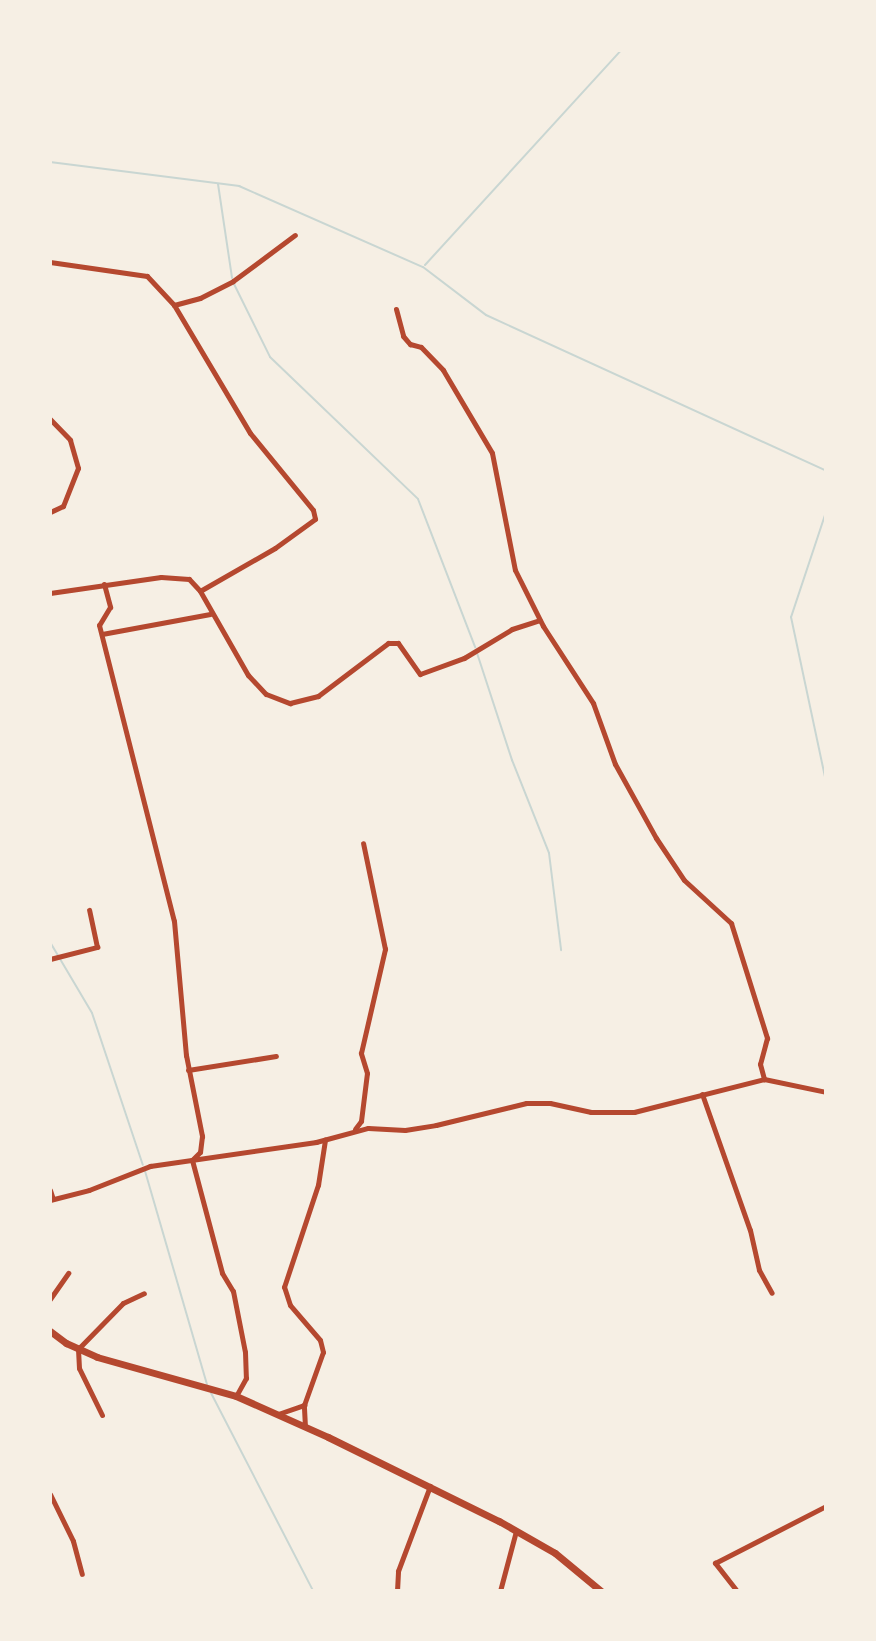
<!DOCTYPE html>
<html>
<head>
<meta charset="utf-8">
<style>
	body { margin:0 }
	#map { position:relative; width:876px; height:1641px; overflow:hidden; background:#f6efe4; font-family:Bitter,serif }
	div>[style] { position:absolute }
	.stream>* { height:2px; margin:-1px; padding:0 1px; transform-origin:1px; border-radius:1px; background:#c9d6d2 }
	.minor>* { height:5px; margin:-2.5px; padding:0 2.5px; transform-origin:2.5px; border-radius:2.5px; background:#b5482f }
	.secondary>* { height:7px; margin:-3.5px; padding:0 3.5px; transform-origin:3.5px; border-radius:3.5px; background:#b5482f }
	span { translate:-50% -50%; white-space:nowrap; text-align:center; line-height:1.15; -webkit-text-stroke:8px #f6efe4; paint-order:stroke }
	.frame { position:absolute; inset:0; border:52px solid #f6efe4; pointer-events:none }
</style>
</head>
<body>
<div id="map">
	<div class="stream">
		<div style="left:50px;top:162px;width:191px;rotate:7.2deg"></div>
		<div style="left:239px;top:186px;width:201px;rotate:23.8deg"></div>
		<div style="left:423px;top:267px;width:79px;rotate:37.3deg"></div>
		<div style="left:486px;top:315px;width:374px;rotate:24.6deg"></div>
		<div style="left:218px;top:184px;width:95px;rotate:81.5deg"></div>
		<div style="left:425px;top:265px;width:291px;rotate:-47.6deg"></div>
		<div style="left:234px;top:284px;width:81px;rotate:63.7deg"></div>
		<div style="left:270px;top:357px;width:205px;rotate:43.8deg"></div>
		<div style="left:418px;top:499px;width:159px;rotate:68.9deg"></div>
		<div style="left:826px;top:512px;width:111px;rotate:108.4deg"></div>
		<div style="left:791px;top:617px;width:168px;rotate:78deg"></div>
		<div style="left:477px;top:653px;width:113px;rotate:71.9deg"></div>
		<div style="left:512px;top:760px;width:100px;rotate:68.3deg"></div>
		<div style="left:549px;top:853px;width:98px;rotate:82.9deg"></div>
		<div style="left:50px;top:942px;width:82px;rotate:59.4deg"></div>
		<div style="left:92px;top:1013px;width:160px;rotate:71.5deg"></div>
		<div style="left:145px;top:1171px;width:222px;rotate:73.8deg"></div>
		<div style="left:211px;top:1393px;width:223px;rotate:62.7deg"></div>
	</div>
	<div class="minor">
		<div style="left:50px;top:262px;width:98px;rotate:8.2deg"></div>
		<div style="left:147px;top:276px;width:40px;rotate:47deg"></div>
		<div style="left:174px;top:305px;width:27px;rotate:-15deg"></div>
		<div style="left:200px;top:298px;width:37px;rotate:-27deg"></div>
		<div style="left:233px;top:281px;width:77px;rotate:-36.6deg"></div>
		<div style="left:174px;top:305px;width:149px;rotate:59.3deg"></div>
		<div style="left:250px;top:433px;width:99px;rotate:50.7deg"></div>
		<div style="left:313px;top:510px;width:9px;rotate:77deg"></div>
		<div style="left:315px;top:519px;width:49px;rotate:144.1deg"></div>
		<div style="left:275px;top:548px;width:86px;rotate:150.2deg"></div>
		<div style="left:396px;top:309px;width:28px;rotate:75deg"></div>
		<div style="left:403px;top:336px;width:11px;rotate:49deg"></div>
		<div style="left:410px;top:344px;width:11px;rotate:15deg"></div>
		<div style="left:421px;top:347px;width:32px;rotate:46deg"></div>
		<div style="left:443px;top:370px;width:96px;rotate:59.4deg"></div>
		<div style="left:492px;top:453px;width:119px;rotate:78.9deg"></div>
		<div style="left:515px;top:570px;width:63px;rotate:63.4deg"></div>
		<div style="left:543px;top:626px;width:92px;rotate:57deg"></div>
		<div style="left:593px;top:703px;width:65px;rotate:70.2deg"></div>
		<div style="left:615px;top:764px;width:85px;rotate:61deg"></div>
		<div style="left:656px;top:838px;width:50px;rotate:56.3deg"></div>
		<div style="left:684px;top:880px;width:64px;rotate:42.5deg"></div>
		<div style="left:731px;top:923px;width:121px;rotate:72.6deg"></div>
		<div style="left:767px;top:1038px;width:27px;rotate:105deg"></div>
		<div style="left:760px;top:1064px;width:16px;rotate:75deg"></div>
		<div style="left:50px;top:419px;width:29px;rotate:46deg"></div>
		<div style="left:70px;top:440px;width:29px;rotate:74deg"></div>
		<div style="left:78px;top:468px;width:41px;rotate:111.5deg"></div>
		<div style="left:63px;top:506px;width:14px;rotate:155deg"></div>
		<div style="left:104px;top:584px;width:24px;rotate:75deg"></div>
		<div style="left:110px;top:607px;width:21px;rotate:121deg"></div>
		<div style="left:99px;top:625px;width:305px;rotate:75.8deg"></div>
		<div style="left:174px;top:921px;width:135px;rotate:84.9deg"></div>
		<div style="left:186px;top:1055px;width:83px;rotate:78.8deg"></div>
		<div style="left:202px;top:1136px;width:16px;rotate:97deg"></div>
		<div style="left:200px;top:1152px;width:11px;rotate:135deg"></div>
		<div style="left:192px;top:1160px;width:117px;rotate:75.1deg"></div>
		<div style="left:222px;top:1273px;width:21px;rotate:59deg"></div>
		<div style="left:233px;top:1291px;width:62px;rotate:78.9deg"></div>
		<div style="left:245px;top:1352px;width:26px;rotate:88deg"></div>
		<div style="left:246px;top:1378px;width:21px;rotate:119deg"></div>
		<div style="left:50px;top:593px;width:112px;rotate:-8.2deg"></div>
		<div style="left:161px;top:577px;width:28px;rotate:4deg"></div>
		<div style="left:189px;top:579px;width:16px;rotate:47deg"></div>
		<div style="left:200px;top:591px;width:97px;rotate:60.3deg"></div>
		<div style="left:248px;top:675px;width:26px;rotate:47deg"></div>
		<div style="left:266px;top:694px;width:26px;rotate:21deg"></div>
		<div style="left:290px;top:703px;width:29px;rotate:-14deg"></div>
		<div style="left:318px;top:696px;width:88px;rotate:-37.1deg"></div>
		<div style="left:388px;top:643px;width:10px"></div>
		<div style="left:398px;top:643px;width:38px;rotate:55deg"></div>
		<div style="left:420px;top:674px;width:47px;rotate:-20deg"></div>
		<div style="left:464px;top:658px;width:56px;rotate:-31.1deg"></div>
		<div style="left:512px;top:629px;width:29px;rotate:-18deg"></div>
		<div style="left:102px;top:634px;width:110px;rotate:-10.5deg"></div>
		<div style="left:50px;top:959px;width:49px;rotate:-14.3deg"></div>
		<div style="left:97px;top:947px;width:38px;rotate:-102deg"></div>
		<div style="left:188px;top:1070px;width:89px;rotate:-9deg"></div>
		<div style="left:702px;top:1094px;width:144px;rotate:70.6deg"></div>
		<div style="left:750px;top:1230px;width:41px;rotate:77.3deg"></div>
		<div style="left:759px;top:1270px;width:26px;rotate:61deg"></div>
		<div style="left:355px;top:1129px;width:10px;rotate:-53deg"></div>
		<div style="left:361px;top:1121px;width:48px;rotate:-82.9deg"></div>
		<div style="left:367px;top:1073px;width:21px;rotate:-107deg"></div>
		<div style="left:361px;top:1053px;width:107px;rotate:-77deg"></div>
		<div style="left:385px;top:949px;width:108px;rotate:-101.7deg"></div>
		<div style="left:50px;top:1190px;width:9px;rotate:72deg"></div>
		<div style="left:50px;top:1200px;width:40px;rotate:-14.4deg"></div>
		<div style="left:89px;top:1190px;width:66px;rotate:-21.5deg"></div>
		<div style="left:150px;top:1166px;width:168px;rotate:-8.2deg"></div>
		<div style="left:316px;top:1142px;width:54px;rotate:-15.1deg"></div>
		<div style="left:368px;top:1128px;width:37px;rotate:3deg"></div>
		<div style="left:405px;top:1130px;width:31px;rotate:-9deg"></div>
		<div style="left:436px;top:1125px;width:93px;rotate:-13.7deg"></div>
		<div style="left:526px;top:1103px;width:24px"></div>
		<div style="left:550px;top:1103px;width:42px;rotate:12.4deg"></div>
		<div style="left:591px;top:1112px;width:43px"></div>
		<div style="left:634px;top:1112px;width:134px;rotate:-14.2deg"></div>
		<div style="left:764px;top:1079px;width:63px;rotate:11.8deg"></div>
		<div style="left:50px;top:1299px;width:32px;rotate:-55deg"></div>
		<div style="left:278px;top:1414px;width:28px;rotate:-19deg"></div>
		<div style="left:102px;top:1415px;width:52px;rotate:-116.1deg"></div>
		<div style="left:79px;top:1368px;width:19px;rotate:-93deg"></div>
		<div style="left:78px;top:1349px;width:64px;rotate:-45.6deg"></div>
		<div style="left:123px;top:1303px;width:23px;rotate:-25deg"></div>
		<div style="left:305px;top:1427px;width:22px;rotate:-93deg"></div>
		<div style="left:304px;top:1405px;width:56px;rotate:-70.3deg"></div>
		<div style="left:323px;top:1352px;width:12px;rotate:-104deg"></div>
		<div style="left:320px;top:1340px;width:46px;rotate:-130.6deg"></div>
		<div style="left:290px;top:1305px;width:19px;rotate:-108deg"></div>
		<div style="left:284px;top:1287px;width:108px;rotate:-71.6deg"></div>
		<div style="left:318px;top:1185px;width:46px;rotate:-81.2deg"></div>
		<div style="left:50px;top:1494px;width:52px;rotate:63.9deg"></div>
		<div style="left:73px;top:1541px;width:34px;rotate:75deg"></div>
		<div style="left:397px;top:1591px;width:20px;rotate:-87deg"></div>
		<div style="left:398px;top:1571px;width:91px;rotate:-69.4deg"></div>
		<div style="left:500px;top:1591px;width:62px;rotate:-75.1deg"></div>
		<div style="left:737px;top:1591px;width:36px;rotate:-128deg"></div>
		<div style="left:715px;top:1563px;width:125px;rotate:-27.2deg"></div>
	</div>
	<div class="secondary">
		<div style="left:50px;top:1331px;width:20px;rotate:37deg"></div>
		<div style="left:66px;top:1343px;width:34px;rotate:24deg"></div>
		<div style="left:97px;top:1357px;width:144px;rotate:15.7deg"></div>
		<div style="left:236px;top:1396px;width:101px;rotate:24deg"></div>
		<div style="left:328px;top:1437px;width:191px;rotate:26.2deg"></div>
		<div style="left:499px;top:1521px;width:64px;rotate:29.7deg"></div>
		<div style="left:555px;top:1553px;width:60px;rotate:39.6deg"></div>
	</div>
	<div class="frame"></div>
</div>
</body>
</html>
